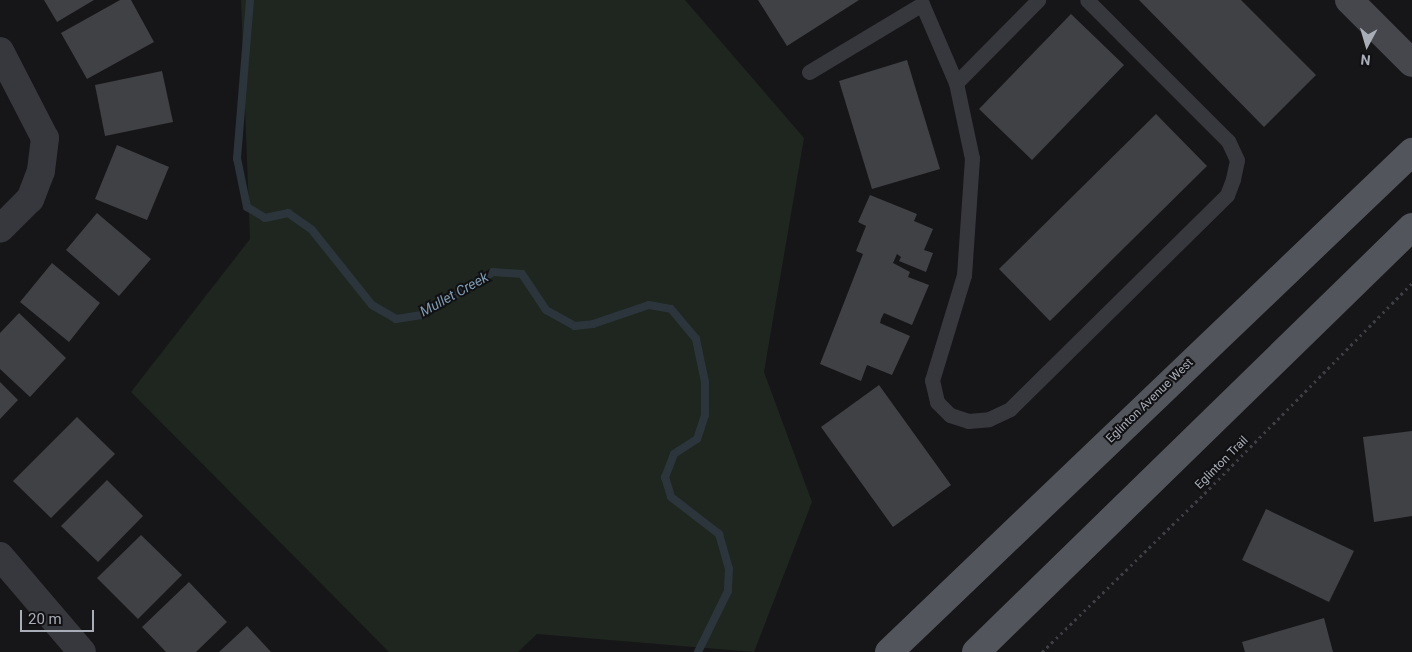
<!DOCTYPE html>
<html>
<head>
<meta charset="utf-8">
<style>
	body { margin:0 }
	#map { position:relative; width:1412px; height:652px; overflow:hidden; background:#161618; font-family:Roboto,sans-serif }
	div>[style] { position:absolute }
	.green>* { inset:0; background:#1e261f }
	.stream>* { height:8px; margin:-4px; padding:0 4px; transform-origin:4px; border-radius:4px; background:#2c353c }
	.building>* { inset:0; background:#404145 }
	.path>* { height:3px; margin-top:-1.5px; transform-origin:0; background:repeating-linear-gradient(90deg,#3d3f44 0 2.5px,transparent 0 6.5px) }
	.lane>* { height:15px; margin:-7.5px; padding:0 7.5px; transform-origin:7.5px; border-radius:7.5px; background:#37383d }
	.street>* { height:28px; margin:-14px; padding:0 14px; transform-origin:14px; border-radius:14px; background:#37383d }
	.secondary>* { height:28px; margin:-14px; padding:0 14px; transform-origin:14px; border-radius:14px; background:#45474d }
	.primary>* { height:28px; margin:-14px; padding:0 14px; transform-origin:14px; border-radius:14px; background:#53555c }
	span { translate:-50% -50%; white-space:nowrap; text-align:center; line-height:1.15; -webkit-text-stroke:4px #111113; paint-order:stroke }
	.street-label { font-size:12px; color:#a8adb8 }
	.water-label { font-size:14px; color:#7f9bb3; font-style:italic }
	.north { position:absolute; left:1342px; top:20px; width:50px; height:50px; -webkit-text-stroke:4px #111113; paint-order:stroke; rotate:186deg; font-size:14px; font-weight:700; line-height:20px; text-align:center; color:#a8adb8 }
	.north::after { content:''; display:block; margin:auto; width:18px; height:22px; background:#a8adb8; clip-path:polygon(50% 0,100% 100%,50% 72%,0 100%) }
	.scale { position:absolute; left:20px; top:610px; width:74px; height:22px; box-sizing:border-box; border:2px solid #a8adb8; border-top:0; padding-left:6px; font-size:15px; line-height:18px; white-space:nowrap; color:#a8adb8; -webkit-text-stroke:4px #111113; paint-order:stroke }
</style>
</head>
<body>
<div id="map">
	<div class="green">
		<div style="clip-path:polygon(241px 0,685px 0,804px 138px,764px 372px,812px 502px,754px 652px,537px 634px,518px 652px,389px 652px,131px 392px,250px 239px)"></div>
	</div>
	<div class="stream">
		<div style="left:250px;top:0;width:159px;rotate:94.7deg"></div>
		<div style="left:237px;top:158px;width:50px;rotate:78.5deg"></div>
		<div style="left:247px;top:207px;width:21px;rotate:31deg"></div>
		<div style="left:265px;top:218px;width:24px;rotate:-12deg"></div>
		<div style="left:288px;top:213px;width:29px;rotate:35deg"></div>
		<div style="left:312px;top:230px;width:96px;rotate:51.3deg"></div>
		<div style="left:372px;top:305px;width:28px;rotate:30deg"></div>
		<div style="left:396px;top:319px;width:26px;rotate:-9deg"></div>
		<div style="left:422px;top:315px;width:83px;rotate:-31.2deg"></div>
		<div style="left:493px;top:272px;width:29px;rotate:4deg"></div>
		<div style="left:522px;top:274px;width:43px;rotate:56.3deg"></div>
		<div style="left:546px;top:310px;width:33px;rotate:29deg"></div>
		<div style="left:575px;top:326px;width:18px;rotate:-6deg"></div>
		<div style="left:593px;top:324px;width:59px;rotate:-18.7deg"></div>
		<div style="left:649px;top:305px;width:22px;rotate:10deg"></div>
		<div style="left:671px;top:309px;width:39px;rotate:50deg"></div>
		<div style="left:696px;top:339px;width:44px;rotate:78.2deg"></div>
		<div style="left:705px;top:382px;width:33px;rotate:90deg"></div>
		<div style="left:705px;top:415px;width:25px;rotate:108deg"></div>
		<div style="left:697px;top:439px;width:27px;rotate:147deg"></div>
		<div style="left:674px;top:454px;width:25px;rotate:111deg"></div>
		<div style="left:665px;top:477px;width:21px;rotate:73deg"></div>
		<div style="left:671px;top:497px;width:61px;rotate:37.6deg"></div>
		<div style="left:719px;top:534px;width:36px;rotate:74deg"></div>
		<div style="left:729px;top:569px;width:22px;rotate:93deg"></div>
		<div style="left:728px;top:591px;width:68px;rotate:116.2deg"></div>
	</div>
	<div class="building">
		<div style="clip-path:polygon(44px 0,94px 0,57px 22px)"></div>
		<div style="clip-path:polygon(120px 0,131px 0,154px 42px,87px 79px,61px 33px)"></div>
		<div style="clip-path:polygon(758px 0,859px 0,787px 46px)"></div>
		<div style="clip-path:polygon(1139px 0,1241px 0,1316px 75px,1264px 127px)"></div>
		<div style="clip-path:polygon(1071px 14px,1124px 65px,1032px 160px,979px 109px)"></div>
		<div style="clip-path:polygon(907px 60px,940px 169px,872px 189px,839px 81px)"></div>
		<div style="clip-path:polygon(162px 71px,173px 122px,105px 136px,95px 85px)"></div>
		<div style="clip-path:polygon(1156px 114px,1207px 166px,1050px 321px,999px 269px)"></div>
		<div style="clip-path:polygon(117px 145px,169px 167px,147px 220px,95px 199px)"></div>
		<div style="clip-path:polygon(870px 195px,917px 214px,914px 221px,933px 229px,924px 250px,933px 253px,926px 272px,899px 261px,901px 257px,897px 254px,893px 263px,910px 272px,908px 277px,929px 285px,912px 325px,884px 313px,881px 319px,880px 323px,910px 336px,892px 375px,867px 365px,861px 381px,820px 364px,863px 254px,856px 251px,866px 226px,858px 222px)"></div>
		<div style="clip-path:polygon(97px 213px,151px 259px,119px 296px,66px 250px)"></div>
		<div style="clip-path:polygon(52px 263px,100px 303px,69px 342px,20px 302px)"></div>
		<div style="clip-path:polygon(19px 313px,66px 358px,30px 397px,0 369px,0 333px)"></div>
		<div style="clip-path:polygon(0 382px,18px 400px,0 419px)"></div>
		<div style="clip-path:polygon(879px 385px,951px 485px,893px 527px,821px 427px)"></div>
		<div style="clip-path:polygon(77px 417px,115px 454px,51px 518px,13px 481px)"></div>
		<div style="clip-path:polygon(1412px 431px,1412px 516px,1374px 522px,1363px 437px)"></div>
		<div style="clip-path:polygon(107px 480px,143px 516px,98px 562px,61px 526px)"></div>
		<div style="clip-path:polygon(1266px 509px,1354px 551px,1329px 602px,1242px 560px)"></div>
		<div style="clip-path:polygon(141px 535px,182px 575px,138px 619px,97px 578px)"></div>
		<div style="clip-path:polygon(189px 582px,227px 622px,196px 652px,166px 652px,142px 627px)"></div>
		<div style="clip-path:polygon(1324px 618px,1333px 652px,1245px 652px,1242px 642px)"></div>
		<div style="clip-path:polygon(247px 626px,271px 652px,219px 652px)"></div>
	</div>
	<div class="path">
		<div style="left:1042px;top:652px;width:221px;rotate:-44.3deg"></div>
		<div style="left:1200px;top:498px;width:302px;rotate:-45.4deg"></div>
	</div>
	<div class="lane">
		<div style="left:809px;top:72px;width:132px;rotate:-31deg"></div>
		<div style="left:922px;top:4px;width:86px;rotate:66.7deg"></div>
		<div style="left:956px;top:83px;width:77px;rotate:78deg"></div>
		<div style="left:972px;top:158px;width:117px;rotate:93.9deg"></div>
		<div style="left:964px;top:275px;width:110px;rotate:106.9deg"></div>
		<div style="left:932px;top:380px;width:23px;rotate:77deg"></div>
		<div style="left:937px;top:402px;width:18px;rotate:45deg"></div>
		<div style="left:950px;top:415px;width:19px;rotate:18deg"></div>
		<div style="left:968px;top:421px;width:21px;rotate:-5deg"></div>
		<div style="left:989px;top:419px;width:23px;rotate:-25deg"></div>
		<div style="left:1010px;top:409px;width:305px;rotate:-44.6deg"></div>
		<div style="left:1227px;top:195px;width:17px;rotate:-69deg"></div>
		<div style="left:1233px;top:179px;width:19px;rotate:-78deg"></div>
		<div style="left:1237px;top:160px;width:21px;rotate:-115deg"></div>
		<div style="left:1228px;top:141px;width:199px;rotate:-135deg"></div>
		<div style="left:956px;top:83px;width:117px;rotate:-45.3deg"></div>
	</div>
	<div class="street">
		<div style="left:0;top:51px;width:98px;rotate:62.7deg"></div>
		<div style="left:45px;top:138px;width:33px;rotate:97deg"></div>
		<div style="left:41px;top:171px;width:30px;rotate:111deg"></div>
		<div style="left:30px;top:199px;width:42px;rotate:135deg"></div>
		<div style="left:0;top:556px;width:126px;rotate:49.5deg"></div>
	</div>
	<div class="secondary">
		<div style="left:1349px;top:0;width:89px;rotate:45deg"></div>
	</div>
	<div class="primary">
		<div style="left:889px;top:652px;width:724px;rotate:-43.71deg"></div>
		<div style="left:976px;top:652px;width:609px;rotate:-44.27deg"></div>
	</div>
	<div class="street-label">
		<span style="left:1150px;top:401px;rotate:-44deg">Eglinton Avenue West</span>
		<span style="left:1222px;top:463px;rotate:-45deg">Eglinton Trail</span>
	</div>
	<div class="water-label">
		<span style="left:454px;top:294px;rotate:-29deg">Mullet Creek</span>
	</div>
	<div class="north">N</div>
	<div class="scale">20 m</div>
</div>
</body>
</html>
